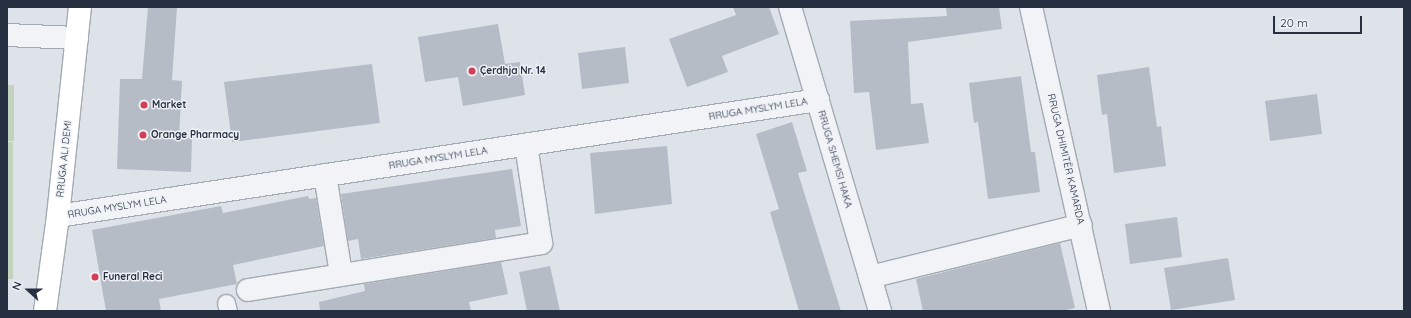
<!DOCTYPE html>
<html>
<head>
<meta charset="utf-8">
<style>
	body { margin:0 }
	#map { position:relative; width:1411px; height:318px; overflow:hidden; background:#dee3e9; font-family:Quicksand,sans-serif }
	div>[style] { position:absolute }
	.green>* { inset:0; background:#c4d3bf }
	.building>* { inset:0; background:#b5bcc6 }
	.roads { filter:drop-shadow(1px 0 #a3aab3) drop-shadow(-1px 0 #a3aab3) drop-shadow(0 1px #a3aab3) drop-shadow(0 -1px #a3aab3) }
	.service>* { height:17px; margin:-8.5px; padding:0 8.5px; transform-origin:8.5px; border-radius:8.5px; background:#f1f3f7 }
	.minor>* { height:22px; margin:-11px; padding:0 11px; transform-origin:11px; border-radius:11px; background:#f1f3f7 }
	.secondary>* { height:22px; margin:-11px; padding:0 11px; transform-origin:11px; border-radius:11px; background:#fff }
	.dots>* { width:11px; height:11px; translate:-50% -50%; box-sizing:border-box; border:2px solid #eef1f6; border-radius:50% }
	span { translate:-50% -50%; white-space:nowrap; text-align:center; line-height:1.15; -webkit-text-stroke:3px #eef1f6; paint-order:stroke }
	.poi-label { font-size:10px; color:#273040; font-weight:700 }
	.left { translate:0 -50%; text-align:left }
	.street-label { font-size:10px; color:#273040 }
	.frame { position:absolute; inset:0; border:8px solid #273040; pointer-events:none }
	.north { position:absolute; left:8px; top:270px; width:40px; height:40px; -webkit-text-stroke:3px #eef1f6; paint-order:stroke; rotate:291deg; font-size:11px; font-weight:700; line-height:16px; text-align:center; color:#273040 }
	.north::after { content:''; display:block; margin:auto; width:14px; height:18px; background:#273040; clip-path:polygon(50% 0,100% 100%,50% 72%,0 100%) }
	.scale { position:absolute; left:1273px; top:16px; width:89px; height:18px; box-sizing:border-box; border:2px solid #273040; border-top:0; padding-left:5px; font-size:12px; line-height:14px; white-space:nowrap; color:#273040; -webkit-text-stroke:3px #eef1f6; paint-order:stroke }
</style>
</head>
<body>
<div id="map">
	<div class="green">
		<div style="clip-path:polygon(7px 85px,14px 85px,14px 141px,7px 141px)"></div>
		<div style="clip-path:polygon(7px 142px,13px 142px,13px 279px,7px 279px)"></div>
	</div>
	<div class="building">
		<div style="clip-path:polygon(148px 7px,177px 7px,172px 80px,182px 81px,179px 138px,192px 138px,191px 172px,117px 169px,120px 79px,142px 79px)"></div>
		<div style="clip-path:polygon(733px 7px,769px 7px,779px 34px,722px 56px,728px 72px,687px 87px,669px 39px,736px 15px)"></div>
		<div style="clip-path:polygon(946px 7px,999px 7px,1002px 29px,908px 42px,911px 104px,923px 103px,929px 143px,876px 150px,869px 92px,854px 93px,850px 21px,947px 16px)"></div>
		<div style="clip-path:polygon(498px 24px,505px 64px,520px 62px,525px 95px,463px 106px,458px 77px,425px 82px,418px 37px)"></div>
		<div style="clip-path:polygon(625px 47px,629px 83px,582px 89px,578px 53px)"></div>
		<div style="clip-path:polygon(372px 64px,380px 123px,232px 142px,224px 82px)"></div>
		<div style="clip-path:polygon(1149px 67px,1157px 127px,1161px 126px,1166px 166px,1114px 173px,1107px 114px,1102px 115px,1097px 75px)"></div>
		<div style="clip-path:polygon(1021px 76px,1031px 152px,1035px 152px,1040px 192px,988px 199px,978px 122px,974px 123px,969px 83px)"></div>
		<div style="clip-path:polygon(1317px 94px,1322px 134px,1270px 141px,1265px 101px)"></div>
		<div style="clip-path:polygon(792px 122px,807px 171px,798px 173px,841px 311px,799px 311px,770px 212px,779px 209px,756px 134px)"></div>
		<div style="clip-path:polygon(667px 146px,672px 204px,595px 214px,590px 153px)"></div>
		<div style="clip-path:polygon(512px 169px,521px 226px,495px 230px,496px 238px,361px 259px,358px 239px,348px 241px,341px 194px)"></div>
		<div style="clip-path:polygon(308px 196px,309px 199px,316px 198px,324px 246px,233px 265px,237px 284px,159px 299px,161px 311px,106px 311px,92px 230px,221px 206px,223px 213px)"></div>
		<div style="clip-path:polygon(1177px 217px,1182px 257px,1130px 264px,1125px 224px)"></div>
		<div style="clip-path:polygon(1060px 243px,1075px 308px,1061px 311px,923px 311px,916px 279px)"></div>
		<div style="clip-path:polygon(1228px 258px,1235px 300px,1171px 310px,1164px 268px)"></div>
		<div style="clip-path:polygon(501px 262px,508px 294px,469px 302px,471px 311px,320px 311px,319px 302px,365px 291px,364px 284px)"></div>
		<div style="clip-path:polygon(550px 266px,560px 311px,527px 311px,519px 272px)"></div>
	</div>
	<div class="roads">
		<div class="service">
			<div style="left:226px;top:303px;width:8px;rotate:76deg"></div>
		</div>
		<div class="minor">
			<div style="left:790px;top:7px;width:317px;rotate:73.5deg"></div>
			<div style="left:1031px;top:7px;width:312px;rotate:77.4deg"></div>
			<div style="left:7px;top:35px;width:70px;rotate:2.5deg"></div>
			<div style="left:325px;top:175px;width:100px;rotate:80.8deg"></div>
			<div style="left:58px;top:216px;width:769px;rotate:-8.68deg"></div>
			<div style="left:870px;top:277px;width:217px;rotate:-13.8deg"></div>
			<div style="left:248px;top:290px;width:297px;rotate:-9.1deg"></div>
			<div style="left:541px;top:243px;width:99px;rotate:-98.7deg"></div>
		</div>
		<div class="secondary">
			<div style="left:45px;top:311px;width:96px;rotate:-82.2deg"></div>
			<div style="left:58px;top:216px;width:210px;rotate:-84deg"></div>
		</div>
	</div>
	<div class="dots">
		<div style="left:472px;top:71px;background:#d43e55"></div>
		<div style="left:144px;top:105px;background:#d43e55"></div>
		<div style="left:143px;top:135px;background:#d43e55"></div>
		<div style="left:95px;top:277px;background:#d43e55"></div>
	</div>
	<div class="poi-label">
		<span class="left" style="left:480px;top:71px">Çerdhja Nr. 14</span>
		<span class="left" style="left:152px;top:105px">Market</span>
		<span class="left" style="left:151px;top:135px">Orange Pharmacy</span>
		<span class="left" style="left:103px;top:277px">Funeral Reci</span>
	</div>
	<div class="street-label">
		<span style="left:758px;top:109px;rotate:-9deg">RRUGA MYSLYM LELA</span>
		<span style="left:438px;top:158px;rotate:-9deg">RRUGA MYSLYM LELA</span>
		<span style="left:64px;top:159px;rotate:-84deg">RRUGA ALI DEMI</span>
		<span style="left:835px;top:159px;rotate:74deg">RRUGA SHEMSI HAKA</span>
		<span style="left:1066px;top:159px;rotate:77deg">RRUGA DHIMITËR KAMARDA</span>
		<span style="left:117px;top:207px;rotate:-9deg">RRUGA MYSLYM LELA</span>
	</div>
	<div class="frame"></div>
	<div class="north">N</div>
	<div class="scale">20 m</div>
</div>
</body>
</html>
